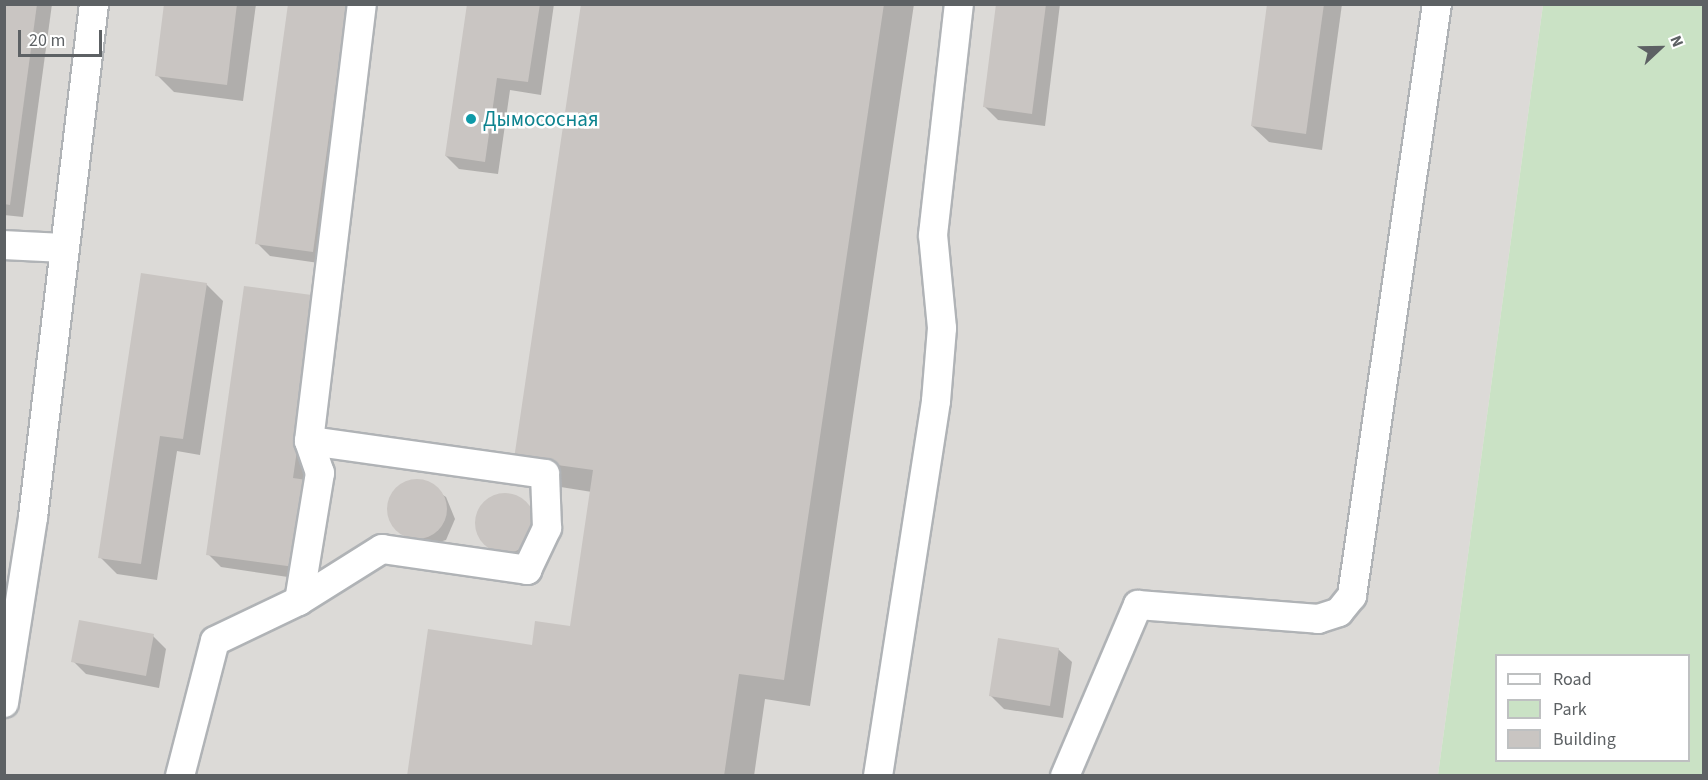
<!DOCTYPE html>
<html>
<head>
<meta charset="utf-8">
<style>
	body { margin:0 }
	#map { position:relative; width:1708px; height:780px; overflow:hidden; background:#edeae5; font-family:"Source Sans 3",sans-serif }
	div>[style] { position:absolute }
	.industrial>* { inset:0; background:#dcdad7 }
	.green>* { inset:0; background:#cae2c5 }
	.shadow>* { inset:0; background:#0003 }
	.building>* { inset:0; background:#c9c5c2 }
	.round { border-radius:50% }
	.roads { filter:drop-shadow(2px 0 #b0b3b6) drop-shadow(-2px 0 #b0b3b6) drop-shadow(0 2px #b0b3b6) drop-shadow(0 -2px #b0b3b6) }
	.minor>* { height:28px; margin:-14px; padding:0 14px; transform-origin:14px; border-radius:14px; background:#fff }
	.dots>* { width:16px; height:16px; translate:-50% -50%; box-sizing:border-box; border:3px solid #fff; border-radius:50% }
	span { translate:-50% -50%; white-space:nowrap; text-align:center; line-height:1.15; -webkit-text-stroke:5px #fff; paint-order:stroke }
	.culture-label { font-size:21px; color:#0d838f }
	.left { translate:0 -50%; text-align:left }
	.frame { position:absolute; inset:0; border:6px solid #5d6164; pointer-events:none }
	.legend { position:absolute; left:1495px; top:654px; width:195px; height:108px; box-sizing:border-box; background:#fff; border:2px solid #bec0c1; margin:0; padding:8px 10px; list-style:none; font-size:18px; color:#5d6164 }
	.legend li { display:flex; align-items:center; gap:12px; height:30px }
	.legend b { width:30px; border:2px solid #bec0c1 }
	.north { position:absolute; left:1630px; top:18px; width:60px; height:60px; -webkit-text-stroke:4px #fff; paint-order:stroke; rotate:68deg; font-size:16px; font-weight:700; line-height:24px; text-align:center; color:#5d6164 }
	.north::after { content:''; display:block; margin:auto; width:21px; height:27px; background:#5d6164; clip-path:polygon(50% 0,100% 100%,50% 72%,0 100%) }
	.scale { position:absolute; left:18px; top:30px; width:84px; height:27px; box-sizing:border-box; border:3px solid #5d6164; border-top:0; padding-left:8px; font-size:18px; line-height:21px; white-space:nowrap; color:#5d6164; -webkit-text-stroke:4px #fff; paint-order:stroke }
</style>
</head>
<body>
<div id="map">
	<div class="industrial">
		<div style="clip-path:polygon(5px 5px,1543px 5px,1438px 775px,5px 776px)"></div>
	</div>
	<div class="green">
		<div style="clip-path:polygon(evenodd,1543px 5px,1703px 5px,1703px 775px,1438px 775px,1543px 5px,1496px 656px,1688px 656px,1688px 760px,1496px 760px,1496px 656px)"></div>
	</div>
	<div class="shadow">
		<div style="clip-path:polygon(4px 4px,52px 4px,23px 217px,4px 215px)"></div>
		<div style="clip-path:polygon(166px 4px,256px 4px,243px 101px,174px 92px,157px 75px)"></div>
		<div style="clip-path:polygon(290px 4px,361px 4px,326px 264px,270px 256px,257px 243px)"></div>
		<div style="clip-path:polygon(468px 4px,554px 4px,541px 95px,510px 90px,498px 174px,459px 169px,446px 156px)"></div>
		<div style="clip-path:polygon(582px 4px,914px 4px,810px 706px,765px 699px,754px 776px,408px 776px,533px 647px,572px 628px,592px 492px,542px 484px)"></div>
		<div style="clip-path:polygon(998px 4px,1060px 4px,1045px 126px,998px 120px,985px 107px)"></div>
		<div style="clip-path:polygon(1269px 4px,1342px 4px,1322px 150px,1269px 142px,1252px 126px)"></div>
		<div style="clip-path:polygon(206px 284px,223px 301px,200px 455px,177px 451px,157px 580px,117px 574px,100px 557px)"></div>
		<div style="clip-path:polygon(318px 298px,315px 581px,221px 567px,208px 554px)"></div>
		<div style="clip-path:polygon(421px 481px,446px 497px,455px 519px,446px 540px,423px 547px,395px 527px,389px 506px,399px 487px)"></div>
		<div style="clip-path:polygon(508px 495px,536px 513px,543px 536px,511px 560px,483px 541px,477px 520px,487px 501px)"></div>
		<div style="clip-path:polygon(153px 636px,166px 649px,159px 688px,86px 674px,73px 661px)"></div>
		<div style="clip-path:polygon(1058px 649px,1072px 662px,1063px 718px,1004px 709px,991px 696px)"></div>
	</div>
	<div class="building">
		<div style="clip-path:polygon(4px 4px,37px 4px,10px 205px,4px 204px)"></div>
		<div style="clip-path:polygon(164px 4px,237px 4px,227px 85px,155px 76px)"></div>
		<div style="clip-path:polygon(288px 4px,347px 4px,313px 252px,255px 244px)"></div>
		<div style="clip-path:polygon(467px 4px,540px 4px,528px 82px,497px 78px,485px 162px,445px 156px)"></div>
		<div style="clip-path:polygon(581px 4px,884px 4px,784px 680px,739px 674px,724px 776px,407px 776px,428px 629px,532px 645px,535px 621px,570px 626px,593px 470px,514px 459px)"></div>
		<div style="clip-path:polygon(996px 4px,1046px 4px,1032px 114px,983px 107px)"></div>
		<div style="clip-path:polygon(1267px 4px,1324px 4px,1306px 134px,1251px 126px)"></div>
		<div style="clip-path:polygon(141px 273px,207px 283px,183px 439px,160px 436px,141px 564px,98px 558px)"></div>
		<div style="clip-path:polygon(244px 286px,319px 296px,293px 478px,314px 481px,302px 568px,206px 555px)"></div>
		<div class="round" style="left:387px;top:479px;width:60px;height:60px"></div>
		<div class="round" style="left:475px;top:493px;width:60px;height:60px"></div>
		<div style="clip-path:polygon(79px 620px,154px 634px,146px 676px,71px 662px)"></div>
		<div style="clip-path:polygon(998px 638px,1059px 648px,1050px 706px,989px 696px)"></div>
	</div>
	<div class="roads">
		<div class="minor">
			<div style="left:4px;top:245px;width:61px;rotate:2.8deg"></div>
			<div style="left:299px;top:601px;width:130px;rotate:-80.7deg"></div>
			<div style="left:320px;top:473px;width:34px;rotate:-109deg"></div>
			<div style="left:309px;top:441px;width:440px;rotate:-83.1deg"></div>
			<div style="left:4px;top:703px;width:188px;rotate:-81.1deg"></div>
			<div style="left:33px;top:517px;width:517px;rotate:-83.22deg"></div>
			<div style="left:180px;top:776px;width:139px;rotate:-75.5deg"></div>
			<div style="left:215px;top:641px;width:93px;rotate:-25.5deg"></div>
			<div style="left:299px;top:601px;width:98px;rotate:-32.1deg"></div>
			<div style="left:382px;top:549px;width:147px;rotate:8.2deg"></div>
			<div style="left:527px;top:570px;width:47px;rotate:-64.5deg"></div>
			<div style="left:547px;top:528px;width:54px;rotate:-92.1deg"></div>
			<div style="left:545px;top:474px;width:238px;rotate:-172deg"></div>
			<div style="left:878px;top:776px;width:379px;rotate:-81.2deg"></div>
			<div style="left:936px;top:401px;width:73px;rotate:-85.3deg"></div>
			<div style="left:942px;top:328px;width:93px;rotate:-95.5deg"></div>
			<div style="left:933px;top:235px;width:232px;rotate:-83.6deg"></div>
			<div style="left:1065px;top:776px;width:186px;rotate:-66.9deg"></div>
			<div style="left:1138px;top:605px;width:181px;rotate:4.4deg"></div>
			<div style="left:1318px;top:619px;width:22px;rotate:-18deg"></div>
			<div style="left:1339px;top:612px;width:21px;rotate:-51deg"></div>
			<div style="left:1352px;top:596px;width:598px;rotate:-81.83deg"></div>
		</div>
	</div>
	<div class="dots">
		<div style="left:471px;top:119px;background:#0f9aa8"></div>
	</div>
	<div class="culture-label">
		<span class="left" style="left:483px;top:119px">Дымососная</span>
	</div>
	<div class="frame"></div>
	<ul class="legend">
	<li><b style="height:8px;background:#fff"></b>Road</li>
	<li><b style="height:16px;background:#cae2c5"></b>Park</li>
	<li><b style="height:16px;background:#c9c5c2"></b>Building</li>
	</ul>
	<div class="north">N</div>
	<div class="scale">20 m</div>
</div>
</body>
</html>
